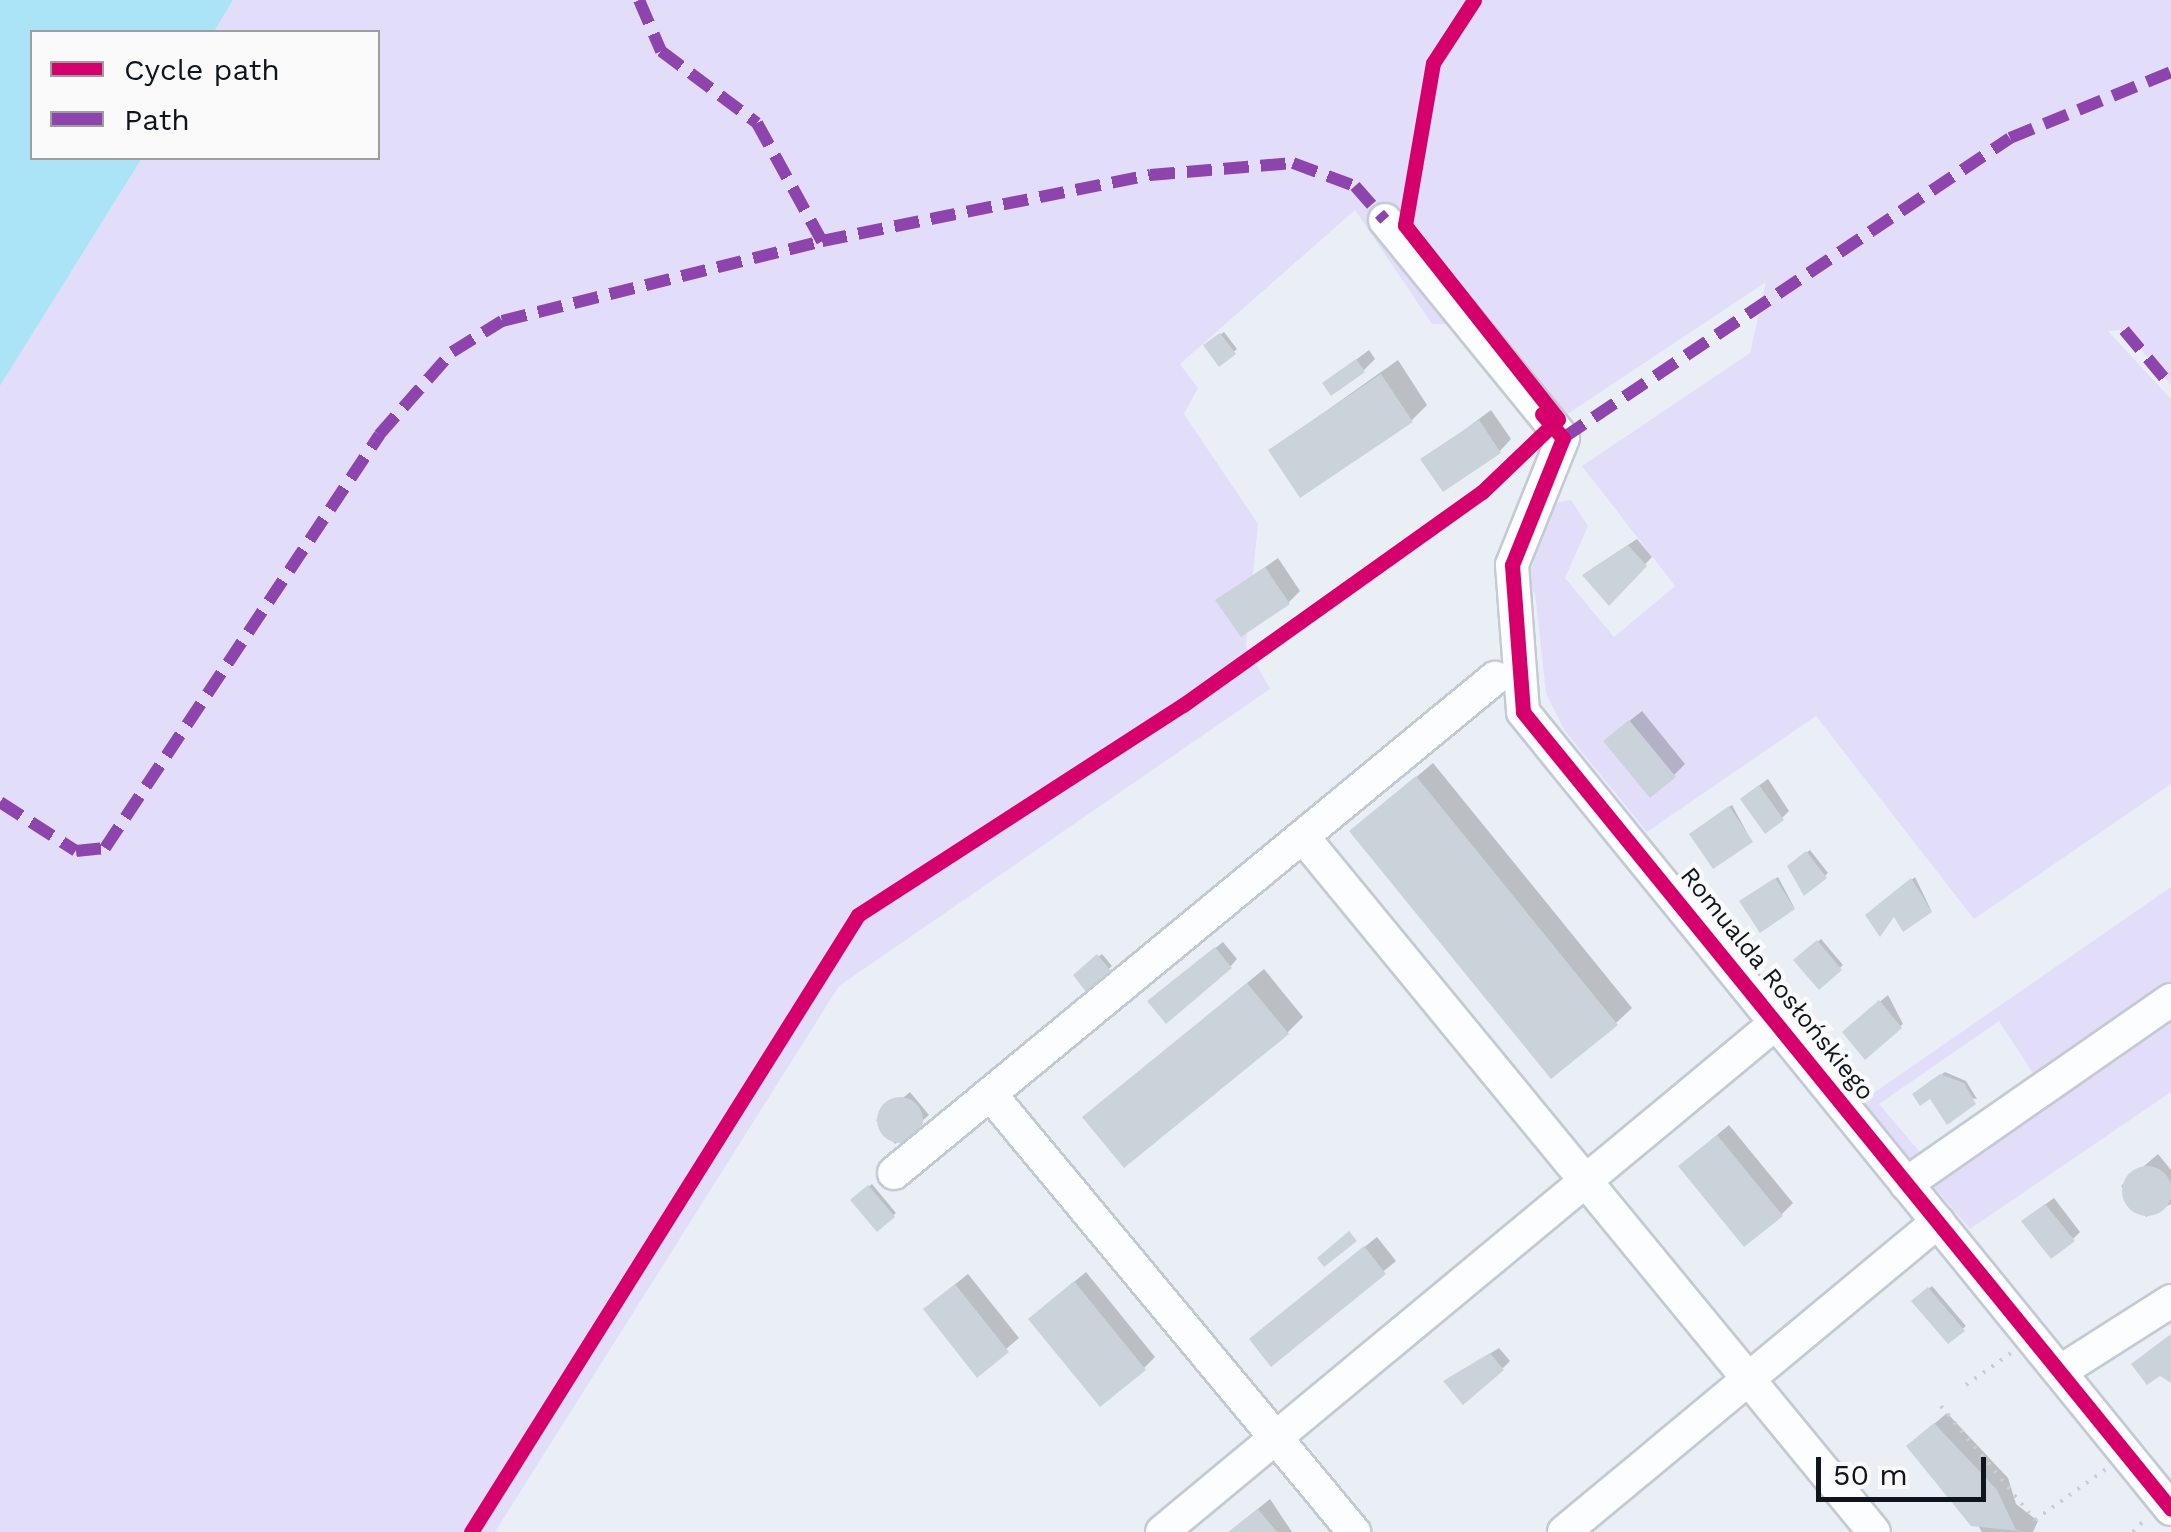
<!DOCTYPE html>
<html>
<head>
<meta charset="utf-8">
<style>
	body { margin:0 }
	#map { position:relative; width:2171px; height:1532px; overflow:hidden; background:#eaeff6; font-family:"Work Sans",sans-serif }
	div>[style] { position:absolute }
	.green>* { inset:0; background:#e2def9 }
	.water>* { inset:0; background:#abe4f7 }
	.shadow>* { inset:0; background:#0003 }
	.building>* { inset:0; background:#cbd3da }
	.round { border-radius:50% }
	.path>* { height:4px; margin-top:-2px; transform-origin:0; background:repeating-linear-gradient(90deg,#cccdd1 0 2.5px,transparent 0 10.5px) }
	.roads { filter:drop-shadow(2px 0 #c4cad3) drop-shadow(-2px 0 #c4cad3) drop-shadow(0 2px #c4cad3) drop-shadow(0 -2px #c4cad3) }
	.minor>* { height:32px; margin:-16px; padding:0 16px; transform-origin:16px; border-radius:16px; background:#fcfdfe }
	.quiet>* { height:12px; margin-top:-6px; transform-origin:0; background:repeating-linear-gradient(90deg,#8e44ad 0 25px,transparent 0 37px) }
	.cycleway>* { height:15px; margin:-7.5px; padding:0 7.5px; transform-origin:7.5px; border-radius:7.5px; background:#d6006c }
	span { translate:-50% -50%; white-space:nowrap; text-align:center; line-height:1.15; -webkit-text-stroke:9px #fafafa; paint-order:stroke }
	.street-label { font-size:25px; color:#0e151f }
	.legend { position:absolute; left:30px; top:30px; width:350px; height:130px; box-sizing:border-box; background:#fafafa; border:2px solid #9c9ea2; margin:0; padding:12px 18px; list-style:none; font-size:30px; color:#0e151f }
	.legend li { display:flex; align-items:center; gap:20px; height:50px }
	.legend b { width:50px; border:2px solid #9c9ea2 }
	.scale { position:absolute; left:1816px; top:1457px; width:170px; height:45px; box-sizing:border-box; border:5px solid #0e151f; border-top:0; padding-left:12px; font-size:30px; line-height:35px; white-space:nowrap; color:#0e151f; -webkit-text-stroke:8px #fafafa; paint-order:stroke }
</style>
</head>
<body>
<div id="map">
	<div class="green">
		<div style="clip-path:polygon(233px 0,2171px 0,2171px 385px,2124px 330px,2108px 331px,2171px 399px,2171px 784px,1974px 919px,1816px 716px,1647px 832px,1564px 730px,1546px 693px,1535px 593px,1526px 586px,1553px 503px,1571px 500px,1588px 526px,1565px 578px,1614px 637px,1675px 586px,1582px 466px,1750px 353px,1766px 282px,1551px 425px,1454px 324px,1432px 324px,1355px 210px,1180px 364px,1198px 388px,1184px 414px,1258px 524px,1246px 646px,1270px 689px,839px 986px,495px 1532px,0 1532px,0 386px,142px 158px,378px 158px,378px 32px,214px 32px)"></div>
		<div style="clip-path:polygon(2171px 887px,2171px 989px,2038px 1081px,1999px 1021px,1879px 1104px,1925px 1158px,1916px 1165px,1862px 1101px)"></div>
		<div style="clip-path:polygon(2171px 1010px,2171px 1092px,1970px 1229px,1927px 1179px)"></div>
	</div>
	<div class="water">
		<div style="clip-path:polygon(0 0,233px 0,214px 32px,32px 32px,32px 158px,142px 158px,0 386px)"></div>
	</div>
	<div class="shadow">
		<div style="clip-path:polygon(1224px 332px,1237px 349px,1219px 364px,1209px 343px)"></div>
		<div style="clip-path:polygon(1369px 350px,1375px 359px,1364px 370px,1325px 383px)"></div>
		<div style="clip-path:polygon(1398px 360px,1427px 405px,1412px 420px,1271px 450px)"></div>
		<div style="clip-path:polygon(1491px 410px,1511px 439px,1500px 451px,1424px 460px)"></div>
		<div style="clip-path:polygon(1637px 539px,1652px 557px,1609px 602px,1593px 568px)"></div>
		<div style="clip-path:polygon(1278px 558px,1300px 591px,1289px 602px,1219px 600px)"></div>
		<div style="clip-path:polygon(1642px 711px,1685px 764px,1674px 775px,1618px 730px)"></div>
		<div style="clip-path:polygon(1433px 763px,1632px 1008px,1616px 1023px,1352px 831px)"></div>
		<div style="clip-path:polygon(1768px 779px,1789px 811px,1782px 818px,1750px 792px)"></div>
		<div style="clip-path:polygon(1732px 805px,1751px 840px,1695px 831px)"></div>
		<div style="clip-path:polygon(1810px 850px,1828px 873px,1805px 892px,1790px 866px)"></div>
		<div style="clip-path:polygon(1778px 877px,1794px 907px,1745px 899px)"></div>
		<div style="clip-path:polygon(1915px 877px,1931px 910px,1868px 915px)"></div>
		<div style="clip-path:polygon(1821px 939px,1843px 965px,1819px 987px,1797px 960px)"></div>
		<div style="clip-path:polygon(1223px 942px,1237px 959px,1230px 967px,1158px 994px)"></div>
		<div style="clip-path:polygon(1102px 954px,1112px 966px,1087px 988px,1076px 975px)"></div>
		<div style="clip-path:polygon(1264px 969px,1303px 1017px,1287px 1033px,1085px 1117px)"></div>
		<div style="clip-path:polygon(1888px 995px,1903px 1024px,1865px 1056px,1852px 1025px)"></div>
		<div style="clip-path:polygon(1945px 1072px,1966px 1081px,1977px 1099px,1918px 1091px)"></div>
		<div style="clip-path:polygon(910px 1092px,929px 1115px,895px 1144px,876px 1120px)"></div>
		<div style="clip-path:polygon(1729px 1125px,1793px 1203px,1781px 1215px,1693px 1155px)"></div>
		<div style="clip-path:polygon(2158px 1154px,2171px 1170px,2171px 1204px,2146px 1217px,2121px 1186px)"></div>
		<div style="clip-path:polygon(872px 1184px,896px 1213px,878px 1229px,853px 1200px)"></div>
		<div style="clip-path:polygon(2054px 1198px,2080px 1232px,2073px 1239px,2032px 1214px)"></div>
		<div style="clip-path:polygon(1377px 1237px,1396px 1261px,1271px 1364px,1263px 1328px)"></div>
		<div style="clip-path:polygon(1086px 1272px,1155px 1357px,1144px 1368px,1043px 1308px)"></div>
		<div style="clip-path:polygon(968px 1274px,1019px 1338px,977px 1374px,938px 1298px)"></div>
		<div style="clip-path:polygon(1932px 1286px,1966px 1326px,1948px 1340px,1915px 1301px)"></div>
		<div style="clip-path:polygon(1499px 1348px,1510px 1361px,1503px 1368px,1446px 1381px)"></div>
		<div style="clip-path:polygon(1947px 1413px,2008px 1478px,2016px 1504px,2038px 1521px,2033px 1532px,1982px 1532px,1921px 1435px)"></div>
		<div style="clip-path:polygon(1270px 1499px,1292px 1532px,1229px 1532px)"></div>
	</div>
	<div class="building">
		<div style="clip-path:polygon(1220px 333px,1236px 354px,1219px 367px,1203px 345px)"></div>
		<div style="clip-path:polygon(1356px 359px,1365px 372px,1331px 396px,1322px 383px)"></div>
		<div style="clip-path:polygon(1381px 374px,1413px 422px,1300px 498px,1268px 450px)"></div>
		<div style="clip-path:polygon(1479px 420px,1501px 453px,1443px 492px,1420px 459px)"></div>
		<div style="clip-path:polygon(1628px 545px,1647px 566px,1609px 606px,1582px 575px)"></div>
		<div style="clip-path:polygon(1265px 567px,1290px 604px,1241px 637px,1215px 600px)"></div>
		<div style="clip-path:polygon(1629px 720px,1676px 777px,1650px 798px,1603px 741px)"></div>
		<div style="clip-path:polygon(1416px 776px,1618px 1025px,1551px 1079px,1349px 831px)"></div>
		<div style="clip-path:polygon(1759px 785px,1784px 820px,1765px 834px,1740px 799px)"></div>
		<div style="clip-path:polygon(1729px 806px,1753px 842px,1713px 869px,1689px 834px)"></div>
		<div style="clip-path:polygon(1806px 851px,1827px 878px,1804px 896px,1787px 866px)"></div>
		<div style="clip-path:polygon(1775px 878px,1795px 909px,1760px 933px,1739px 901px)"></div>
		<div style="clip-path:polygon(1911px 878px,1932px 912px,1903px 932px,1894px 917px,1880px 937px,1865px 915px)"></div>
		<div style="clip-path:polygon(1817px 940px,1842px 970px,1819px 990px,1793px 960px)"></div>
		<div style="clip-path:polygon(1215px 947px,1232px 968px,1166px 1024px,1147px 1001px)"></div>
		<div style="clip-path:polygon(1097px 954px,1111px 971px,1086px 992px,1073px 975px)"></div>
		<div style="clip-path:polygon(1247px 983px,1289px 1034px,1124px 1168px,1082px 1117px)"></div>
		<div style="clip-path:polygon(1879px 1000px,1902px 1028px,1865px 1060px,1842px 1032px)"></div>
		<div style="clip-path:polygon(1940px 1074px,1964px 1083px,1976px 1104px,1947px 1125px,1930px 1099px,1920px 1106px,1912px 1094px)"></div>
		<div class="round" style="left:877px;top:1097px;width:46px;height:46px"></div>
		<div style="clip-path:polygon(1717px 1135px,1783px 1216px,1744px 1247px,1678px 1166px)"></div>
		<div class="round" style="left:2122px;top:1166px;width:50px;height:50px"></div>
		<div style="clip-path:polygon(868px 1185px,895px 1217px,877px 1232px,850px 1200px)"></div>
		<div style="clip-path:polygon(2045px 1204px,2075px 1241px,2051px 1259px,2021px 1221px)"></div>
		<div style="clip-path:polygon(1349px 1231px,1357px 1241px,1324px 1267px,1317px 1258px)"></div>
		<div style="clip-path:polygon(1364px 1246px,1386px 1274px,1271px 1367px,1249px 1339px)"></div>
		<div style="clip-path:polygon(1074px 1281px,1146px 1370px,1100px 1407px,1028px 1319px)"></div>
		<div style="clip-path:polygon(955px 1284px,1009px 1352px,977px 1378px,923px 1309px)"></div>
		<div style="clip-path:polygon(1928px 1287px,1965px 1331px,1948px 1344px,1911px 1301px)"></div>
		<div style="clip-path:polygon(2171px 1334px,2171px 1383px,2160px 1376px,2147px 1385px,2131px 1364px)"></div>
		<div style="clip-path:polygon(1490px 1353px,1504px 1370px,1463px 1405px,1443px 1381px)"></div>
		<div style="clip-path:polygon(1934px 1423px,1997px 1490px,2016px 1530px,2027px 1532px,1971px 1526px,1906px 1446px)"></div>
		<div style="clip-path:polygon(1258px 1509px,1277px 1532px,1228px 1532px)"></div>
	</div>
	<div class="path">
		<div style="left:1966px;top:1385px;width:55px;rotate:-35.4deg"></div>
		<div style="left:1941px;top:1406px;width:148px;rotate:50.5deg"></div>
		<div style="left:2035px;top:1520px;width:87px;rotate:-35.7deg"></div>
		<div style="left:2133px;top:1532px;width:19px;rotate:-47deg"></div>
	</div>
	<div class="roads">
		<div class="minor">
			<div style="left:1385px;top:220px;width:281px;rotate:50.8deg"></div>
			<div style="left:1563px;top:438px;width:137px;rotate:111.9deg"></div>
			<div style="left:1512px;top:565px;width:147px;rotate:85.7deg"></div>
			<div style="left:1523px;top:712px;width:1027px;rotate:50.89deg"></div>
			<div style="left:1303px;top:837px;width:899px;rotate:50.59deg"></div>
			<div style="left:990px;top:1094px;width:570px;rotate:50.27deg"></div>
			<div style="left:894px;top:1173px;width:779px;rotate:-39.48deg"></div>
			<div style="left:1906px;top:1184px;width:323px;rotate:-34.8deg"></div>
			<div style="left:2061px;top:1371px;width:130px;rotate:-32.5deg"></div>
			<div style="left:1162px;top:1532px;width:798px;rotate:-39.66deg"></div>
			<div style="left:1564px;top:1532px;width:486px;rotate:-39.7deg"></div>
		</div>
	</div>
	<div class="quiet">
		<div style="left:639px;top:0;width:56px;rotate:66.7deg"></div>
		<div style="left:661px;top:51px;width:120px;rotate:36.9deg"></div>
		<div style="left:757px;top:123px;width:135px;rotate:61.2deg"></div>
		<div style="left:2124px;top:330px;width:73px;rotate:50deg"></div>
		<div style="left:1563px;top:438px;width:538px;rotate:-33.87deg"></div>
		<div style="left:2010px;top:138px;width:174px;rotate:-22.3deg"></div>
		<div style="left:0;top:802px;width:90px;rotate:32.8deg"></div>
		<div style="left:76px;top:851px;width:29px;rotate:-6deg"></div>
		<div style="left:105px;top:848px;width:496px;rotate:-56.4deg"></div>
		<div style="left:379px;top:435px;width:111px;rotate:-48.7deg"></div>
		<div style="left:452px;top:352px;width:59px;rotate:-31.8deg"></div>
		<div style="left:502px;top:321px;width:330px;rotate:-14deg"></div>
		<div style="left:822px;top:241px;width:335px;rotate:-11.4deg"></div>
		<div style="left:1150px;top:175px;width:144px;rotate:-4.8deg"></div>
		<div style="left:1293px;top:163px;width:66px;rotate:20.4deg"></div>
		<div style="left:1355px;top:186px;width:45px;rotate:48.6deg"></div>
	</div>
	<div class="cycleway">
		<div style="left:1542px;top:414px;width:32px;rotate:49deg"></div>
		<div style="left:1563px;top:438px;width:137px;rotate:111.9deg"></div>
		<div style="left:1512px;top:565px;width:147px;rotate:85.7deg"></div>
		<div style="left:1523px;top:712px;width:1027px;rotate:50.89deg"></div>
		<div style="left:471px;top:1532px;width:728px;rotate:-57.9deg"></div>
		<div style="left:858px;top:915px;width:387px;rotate:-32.9deg"></div>
		<div style="left:1183px;top:705px;width:367px;rotate:-35.5deg"></div>
		<div style="left:1482px;top:492px;width:105px;rotate:-43.8deg"></div>
		<div style="left:1558px;top:419px;width:247px;rotate:-128.3deg"></div>
		<div style="left:1405px;top:225px;width:164px;rotate:-80.2deg"></div>
		<div style="left:1433px;top:63px;width:75px;rotate:-56.9deg"></div>
	</div>
	<div class="street-label">
		<span style="left:1777px;top:984px;rotate:51deg">Romualda Rosłońskiego</span>
	</div>
	<ul class="legend">
	<li><b style="height:12px;background:#d6006c"></b>Cycle path</li>
	<li><b style="height:12px;background:#8e44ad"></b>Path</li>
	</ul>
	<div class="scale">50 m</div>
</div>
</body>
</html>
